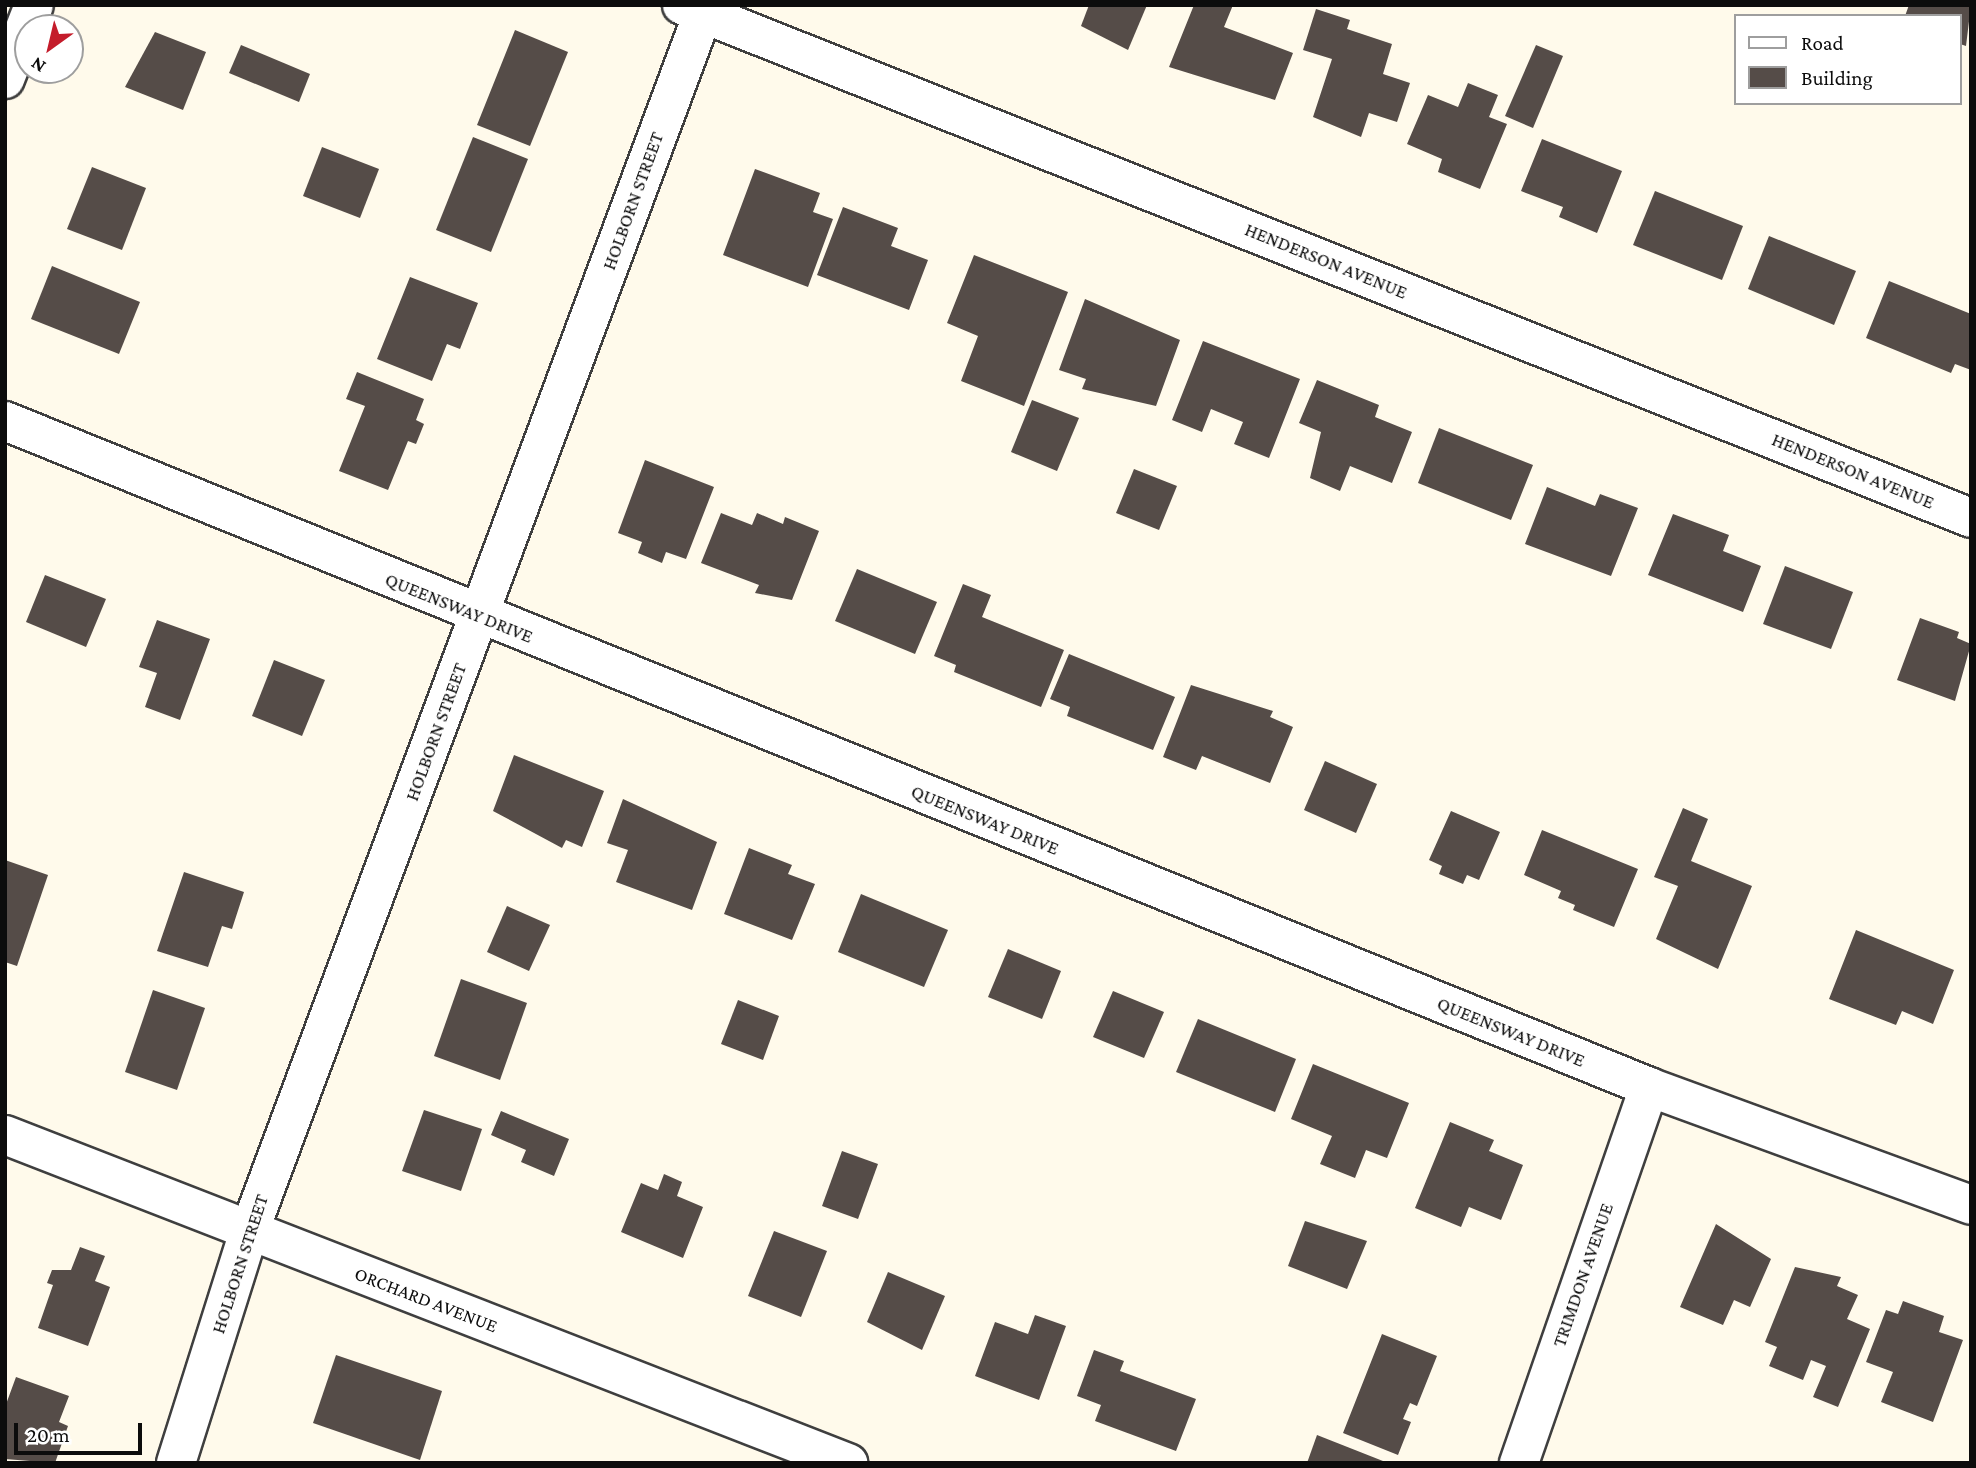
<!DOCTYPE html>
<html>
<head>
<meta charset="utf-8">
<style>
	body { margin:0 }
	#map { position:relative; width:1976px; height:1468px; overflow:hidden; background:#fffaeb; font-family:"Crimson Pro",serif }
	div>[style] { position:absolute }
	.building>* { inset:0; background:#554c48 }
	.roads { filter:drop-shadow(2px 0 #3f3f3f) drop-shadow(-2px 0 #3f3f3f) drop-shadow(0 2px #3f3f3f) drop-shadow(0 -2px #3f3f3f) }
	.street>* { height:38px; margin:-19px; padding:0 19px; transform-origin:19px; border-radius:19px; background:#fff }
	span { translate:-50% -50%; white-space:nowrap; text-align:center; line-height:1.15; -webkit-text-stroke:7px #fff; paint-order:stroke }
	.street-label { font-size:19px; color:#0c0c0c }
	.frame { position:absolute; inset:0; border:7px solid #0c0c0c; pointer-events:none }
	.legend { position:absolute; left:1734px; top:14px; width:228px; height:91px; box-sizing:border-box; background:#fff; border:2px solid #9e9e9e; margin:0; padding:9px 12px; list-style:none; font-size:21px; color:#0c0c0c }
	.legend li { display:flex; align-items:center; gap:14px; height:35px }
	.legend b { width:35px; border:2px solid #9e9e9e }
	.north { position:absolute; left:14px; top:14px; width:70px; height:70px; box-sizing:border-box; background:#fff; border:2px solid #9e9e9e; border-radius:50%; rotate:214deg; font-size:19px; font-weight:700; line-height:28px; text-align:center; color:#0c0c0c }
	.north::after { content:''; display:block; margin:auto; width:24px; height:32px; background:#c41c2b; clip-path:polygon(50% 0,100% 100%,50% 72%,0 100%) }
	.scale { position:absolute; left:14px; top:1423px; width:128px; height:32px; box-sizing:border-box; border:4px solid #0c0c0c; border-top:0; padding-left:9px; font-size:21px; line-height:24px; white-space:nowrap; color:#0c0c0c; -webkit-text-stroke:5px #fff; paint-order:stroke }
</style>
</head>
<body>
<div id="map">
	<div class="building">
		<div style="clip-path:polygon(1089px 5px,1147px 5px,1128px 50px,1081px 26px)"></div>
		<div style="clip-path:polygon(1194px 5px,1233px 5px,1224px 27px,1293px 53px,1275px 100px,1169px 67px)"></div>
		<div style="clip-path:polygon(1909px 5px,1971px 5px,1966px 46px,1960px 44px,1960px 16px,1905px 16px)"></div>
		<div style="clip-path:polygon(1316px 9px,1350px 20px,1347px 29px,1392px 44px,1383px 74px,1410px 83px,1397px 122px,1369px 113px,1361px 137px,1313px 117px,1332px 59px,1303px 50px)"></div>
		<div style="clip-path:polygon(515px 30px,568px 52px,530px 146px,477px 125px)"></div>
		<div style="clip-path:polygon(155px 32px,206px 52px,183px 110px,125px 87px)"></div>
		<div style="clip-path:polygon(241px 45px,310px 74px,299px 102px,229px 73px)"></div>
		<div style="clip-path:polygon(1536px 45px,1563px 56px,1533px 128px,1505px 116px)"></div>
		<div style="clip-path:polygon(1468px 83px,1498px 95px,1489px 117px,1507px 124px,1480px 189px,1438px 172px,1442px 159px,1407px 144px,1428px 95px,1458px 107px)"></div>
		<div style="clip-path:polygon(473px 137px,528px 159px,491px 252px,436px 230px)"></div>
		<div style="clip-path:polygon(1542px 139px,1622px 171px,1597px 233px,1559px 217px,1563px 207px,1521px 191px)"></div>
		<div style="clip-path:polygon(322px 147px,379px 169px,360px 218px,303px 196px)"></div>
		<div style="clip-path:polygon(92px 167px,146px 188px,122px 250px,67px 229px)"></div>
		<div style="clip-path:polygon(755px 169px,820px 193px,813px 212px,833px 219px,808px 287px,723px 255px)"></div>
		<div style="clip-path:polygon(1655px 191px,1743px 226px,1722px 280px,1633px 245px)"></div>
		<div style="clip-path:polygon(843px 207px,898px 228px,891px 246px,928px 260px,909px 310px,817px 275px)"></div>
		<div style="clip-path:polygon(1769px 236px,1856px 271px,1834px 325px,1748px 289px)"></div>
		<div style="clip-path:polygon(974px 255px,1068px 292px,1024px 406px,961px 381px,978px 336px,947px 323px)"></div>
		<div style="clip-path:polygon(52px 266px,140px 302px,119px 354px,31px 319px)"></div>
		<div style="clip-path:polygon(410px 277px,478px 303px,460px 349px,447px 344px,432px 381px,377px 359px)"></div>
		<div style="clip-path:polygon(1889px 281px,1971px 314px,1971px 370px,1955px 364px,1951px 373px,1866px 338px)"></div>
		<div style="clip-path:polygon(1085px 299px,1180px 340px,1156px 406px,1082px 389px,1086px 379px,1059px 370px)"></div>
		<div style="clip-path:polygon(1203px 341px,1300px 379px,1269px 458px,1234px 444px,1243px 422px,1211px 409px,1202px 432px,1172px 420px)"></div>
		<div style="clip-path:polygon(357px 372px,424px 399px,416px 420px,424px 424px,416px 444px,408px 441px,388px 490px,339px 471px,365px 406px,346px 399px)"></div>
		<div style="clip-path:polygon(1317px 380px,1379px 405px,1375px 417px,1412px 432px,1392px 483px,1350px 466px,1340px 491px,1310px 478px,1321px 432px,1299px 423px)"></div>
		<div style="clip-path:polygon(1032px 400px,1079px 418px,1057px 471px,1011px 452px)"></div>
		<div style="clip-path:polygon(1439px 428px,1533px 465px,1511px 520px,1418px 483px)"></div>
		<div style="clip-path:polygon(645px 460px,714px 487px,686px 559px,666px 552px,662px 563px,638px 553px,642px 542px,618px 533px)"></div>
		<div style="clip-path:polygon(1134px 469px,1177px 486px,1159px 530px,1116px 513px)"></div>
		<div style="clip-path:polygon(1547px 487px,1595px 506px,1600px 494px,1638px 508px,1611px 576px,1525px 544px)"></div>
		<div style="clip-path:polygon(721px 513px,752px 525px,757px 513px,783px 524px,785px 517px,819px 531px,792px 600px,755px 593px,759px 585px,701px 563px)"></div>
		<div style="clip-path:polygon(1673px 514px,1729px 535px,1723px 551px,1761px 566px,1743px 612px,1648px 575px)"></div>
		<div style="clip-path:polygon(1785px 566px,1853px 592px,1831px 649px,1763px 624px)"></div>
		<div style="clip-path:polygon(857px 569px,937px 602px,915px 654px,835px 621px)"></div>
		<div style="clip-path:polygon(45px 575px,106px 599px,86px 647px,26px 622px)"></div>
		<div style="clip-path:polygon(963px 584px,991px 595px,982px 617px,1064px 650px,1041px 707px,954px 672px,956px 665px,934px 656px)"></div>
		<div style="clip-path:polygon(1920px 618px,1959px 632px,1957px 638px,1971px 644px,1955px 701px,1897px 680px)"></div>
		<div style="clip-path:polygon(157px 620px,210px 639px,180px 720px,145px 707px,157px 673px,139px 667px)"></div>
		<div style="clip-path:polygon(1069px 654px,1175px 697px,1153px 750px,1067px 716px,1070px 707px,1050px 699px)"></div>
		<div style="clip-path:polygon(274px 660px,325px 680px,302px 736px,252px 716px)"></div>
		<div style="clip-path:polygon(1191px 685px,1273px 711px,1270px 717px,1293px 727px,1270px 783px,1202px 756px,1196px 770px,1163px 757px)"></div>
		<div style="clip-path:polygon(514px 755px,604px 791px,582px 847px,566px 840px,562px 848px,493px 811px)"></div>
		<div style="clip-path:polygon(1325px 761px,1377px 784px,1356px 833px,1304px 810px)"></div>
		<div style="clip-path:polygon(623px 799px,717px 842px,692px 910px,616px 882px,628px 850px,607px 843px)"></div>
		<div style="clip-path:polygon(1683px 808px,1708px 819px,1691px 861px,1752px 886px,1718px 969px,1656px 939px,1678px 886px,1654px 877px)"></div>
		<div style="clip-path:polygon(1451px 811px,1500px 832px,1479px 880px,1467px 875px,1463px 884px,1439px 874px,1442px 866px,1429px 860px)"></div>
		<div style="clip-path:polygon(1542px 830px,1638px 869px,1614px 927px,1573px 910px,1575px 905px,1558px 898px,1561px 891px,1524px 875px)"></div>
		<div style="clip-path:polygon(749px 848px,792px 865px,788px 874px,815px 884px,792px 940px,724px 914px)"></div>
		<div style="clip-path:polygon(5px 860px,48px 875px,17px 966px,5px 962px)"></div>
		<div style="clip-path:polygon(184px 872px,244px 892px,232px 929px,222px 926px,208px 967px,157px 951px)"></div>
		<div style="clip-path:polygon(861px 894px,948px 930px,924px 987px,838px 952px)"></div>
		<div style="clip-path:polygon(507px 906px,550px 925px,529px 971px,487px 952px)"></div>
		<div style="clip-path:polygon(1856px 930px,1954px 970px,1933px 1024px,1902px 1011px,1896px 1025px,1829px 999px)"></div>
		<div style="clip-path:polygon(1008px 949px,1061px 971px,1042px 1019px,988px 997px)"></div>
		<div style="clip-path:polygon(461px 979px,527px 1003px,500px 1080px,434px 1056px)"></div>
		<div style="clip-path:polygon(153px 990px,205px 1008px,177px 1090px,125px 1072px)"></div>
		<div style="clip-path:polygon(1113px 991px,1164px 1012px,1144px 1058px,1093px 1037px)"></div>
		<div style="clip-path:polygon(738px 1000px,779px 1016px,763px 1060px,721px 1044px)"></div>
		<div style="clip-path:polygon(1198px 1019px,1296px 1059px,1275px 1112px,1176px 1072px)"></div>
		<div style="clip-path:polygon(1313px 1064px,1409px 1103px,1387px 1158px,1366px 1150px,1355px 1178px,1320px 1164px,1332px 1136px,1291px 1119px)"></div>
		<div style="clip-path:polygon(424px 1110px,482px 1129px,461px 1191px,402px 1171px)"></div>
		<div style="clip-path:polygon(501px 1111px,569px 1139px,554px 1176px,521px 1162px,526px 1150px,491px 1135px)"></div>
		<div style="clip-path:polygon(1450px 1122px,1494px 1140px,1489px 1151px,1523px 1165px,1501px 1220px,1469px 1207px,1461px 1227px,1415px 1208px)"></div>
		<div style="clip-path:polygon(842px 1151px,878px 1164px,858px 1219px,822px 1206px)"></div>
		<div style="clip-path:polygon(664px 1174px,682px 1182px,677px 1196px,703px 1207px,683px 1258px,621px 1232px,641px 1183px,658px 1190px)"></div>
		<div style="clip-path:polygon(1305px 1221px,1367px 1241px,1347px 1289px,1288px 1266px)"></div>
		<div style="clip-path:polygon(1716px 1224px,1771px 1259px,1750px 1307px,1734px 1300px,1723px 1325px,1680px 1307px)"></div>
		<div style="clip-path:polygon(774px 1231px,827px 1251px,801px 1317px,748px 1296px)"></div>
		<div style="clip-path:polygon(80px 1247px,105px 1256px,95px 1281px,110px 1287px,88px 1346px,38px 1328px,53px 1285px,47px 1283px,52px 1270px,71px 1270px)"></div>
		<div style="clip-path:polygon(1795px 1267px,1841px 1277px,1837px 1286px,1858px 1295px,1847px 1319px,1870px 1329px,1838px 1407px,1813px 1397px,1826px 1366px,1811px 1360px,1803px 1380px,1769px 1366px,1777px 1347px,1765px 1342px)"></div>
		<div style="clip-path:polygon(888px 1272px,945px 1296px,922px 1350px,867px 1322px)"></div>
		<div style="clip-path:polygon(1903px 1301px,1944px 1316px,1939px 1332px,1963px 1340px,1933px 1422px,1881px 1402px,1893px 1372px,1866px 1362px,1886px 1310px,1898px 1314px)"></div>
		<div style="clip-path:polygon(1035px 1315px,1066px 1326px,1039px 1400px,975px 1376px,995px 1322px,1028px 1334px)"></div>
		<div style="clip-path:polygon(1382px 1334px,1437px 1356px,1417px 1406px,1410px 1403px,1403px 1419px,1411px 1422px,1398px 1455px,1343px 1433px)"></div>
		<div style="clip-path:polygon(1094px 1350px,1124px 1361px,1120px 1371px,1196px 1399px,1176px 1451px,1095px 1421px,1101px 1405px,1077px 1396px)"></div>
		<div style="clip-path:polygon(336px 1355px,442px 1391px,420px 1460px,313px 1423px)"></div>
		<div style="clip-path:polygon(16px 1377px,69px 1396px,59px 1422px,68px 1426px,55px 1463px,5px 1459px,5px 1407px)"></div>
		<div style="clip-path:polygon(1317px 1435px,1388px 1463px,1307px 1463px)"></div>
	</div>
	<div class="roads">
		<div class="street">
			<div style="left:682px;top:5px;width:1387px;rotate:21.7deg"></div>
			<div style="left:5px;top:79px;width:79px;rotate:-68.6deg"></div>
			<div style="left:5px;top:421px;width:1774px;rotate:22.05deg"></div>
			<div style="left:1649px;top:1087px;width:343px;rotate:20.1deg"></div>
			<div style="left:5px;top:1135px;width:905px;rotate:21.26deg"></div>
			<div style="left:176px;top:1463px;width:242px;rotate:-72.5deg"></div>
			<div style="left:249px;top:1232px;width:1309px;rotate:-69.57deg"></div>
			<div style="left:1519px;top:1463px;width:398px;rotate:-70.9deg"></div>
		</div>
	</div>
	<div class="street-label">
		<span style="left:633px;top:201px;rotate:-70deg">HOLBORN STREET</span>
		<span style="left:1326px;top:261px;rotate:22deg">HENDERSON AVENUE</span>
		<span style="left:1853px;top:471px;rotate:22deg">HENDERSON AVENUE</span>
		<span style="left:459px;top:608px;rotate:22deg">QUEENSWAY DRIVE</span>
		<span style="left:436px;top:732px;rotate:-70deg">HOLBORN STREET</span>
		<span style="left:985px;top:820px;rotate:22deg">QUEENSWAY DRIVE</span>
		<span style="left:1511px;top:1032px;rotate:22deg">QUEENSWAY DRIVE</span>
		<span style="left:240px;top:1264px;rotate:-72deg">HOLBORN STREET</span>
		<span style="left:1583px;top:1275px;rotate:-71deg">TRIMDON AVENUE</span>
		<span style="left:426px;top:1300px;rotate:21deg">ORCHARD AVENUE</span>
	</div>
	<div class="frame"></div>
	<ul class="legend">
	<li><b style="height:9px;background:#fff"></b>Road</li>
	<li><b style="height:19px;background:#554c48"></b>Building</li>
	</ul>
	<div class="north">N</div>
	<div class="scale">20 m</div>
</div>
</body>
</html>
